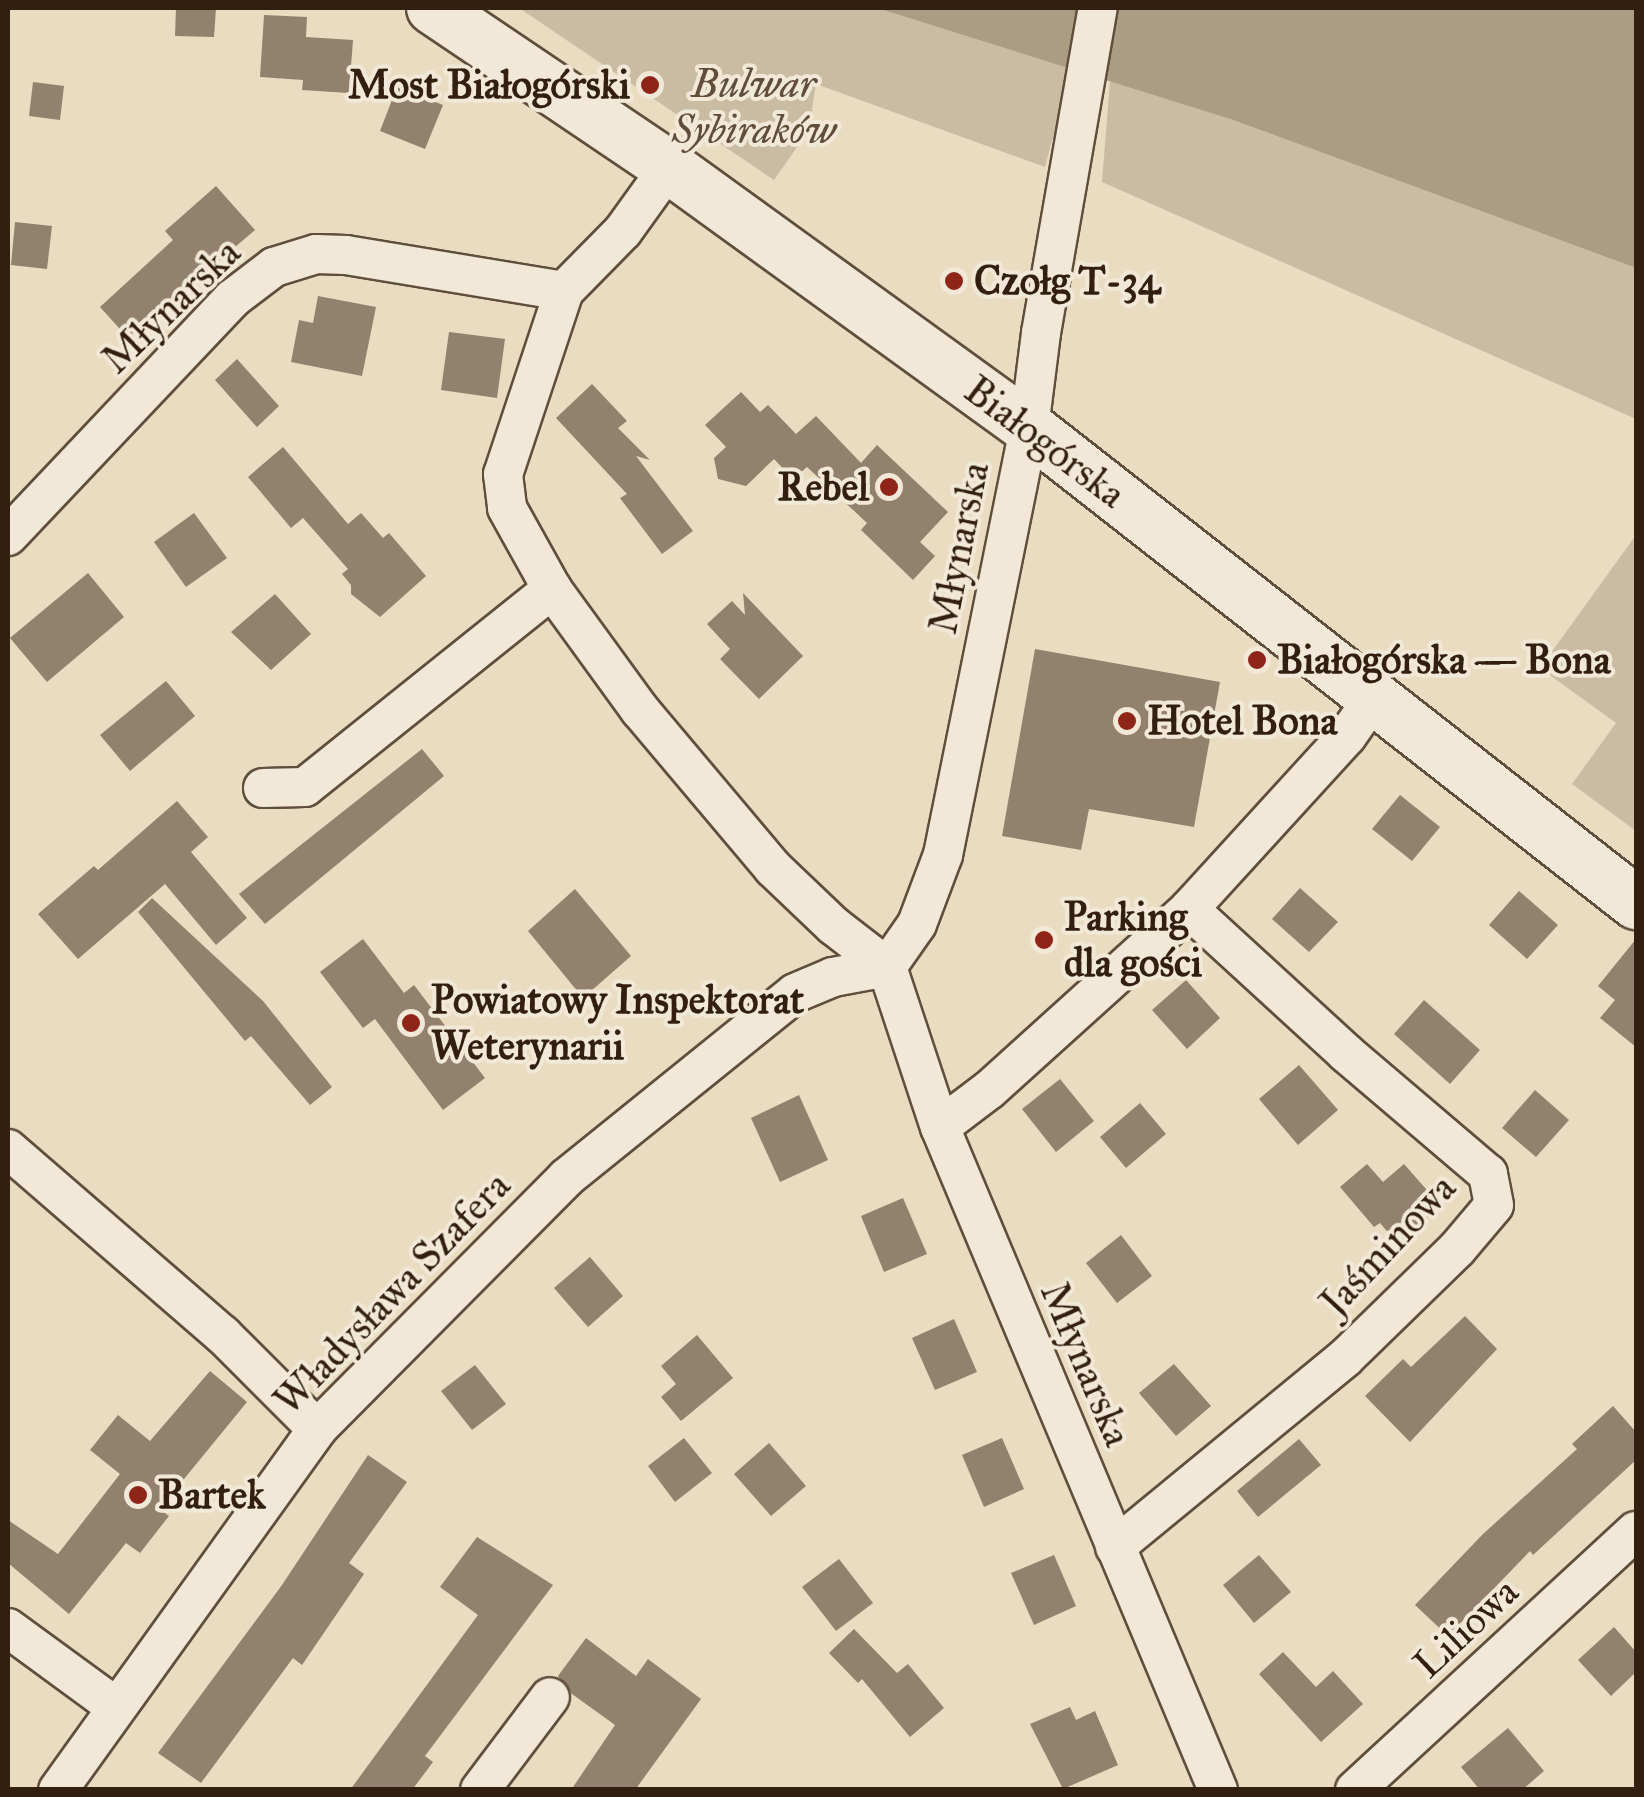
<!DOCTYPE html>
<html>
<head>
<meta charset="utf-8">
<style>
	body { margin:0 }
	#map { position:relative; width:1644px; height:1797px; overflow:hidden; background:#e9dcc1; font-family:"IM FELL Great Primer",serif }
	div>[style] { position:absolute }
	.green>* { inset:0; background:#cabca3 }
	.water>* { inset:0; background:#ab9c84 }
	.building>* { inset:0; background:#92816c }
	.roads { filter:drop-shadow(2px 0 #604e3c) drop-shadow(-2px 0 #604e3c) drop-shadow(0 2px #604e3c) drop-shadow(0 -2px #604e3c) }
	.street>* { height:38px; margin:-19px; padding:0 19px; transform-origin:19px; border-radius:19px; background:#f1e8d7 }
	.secondary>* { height:52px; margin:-26px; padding:0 26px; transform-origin:26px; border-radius:26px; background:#f1e8d7 }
	.dots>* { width:28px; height:28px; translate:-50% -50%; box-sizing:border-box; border:5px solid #f1e8d7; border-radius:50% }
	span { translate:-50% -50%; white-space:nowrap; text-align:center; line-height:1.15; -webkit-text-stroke:8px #f1e8d7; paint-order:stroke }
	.park-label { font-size:40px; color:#604e3b; font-style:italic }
	.poi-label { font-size:40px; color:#331f0f; font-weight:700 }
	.right { translate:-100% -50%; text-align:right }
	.left { translate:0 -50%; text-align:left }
	.street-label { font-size:40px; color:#331f0f }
	.frame { position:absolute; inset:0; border:10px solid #331f0f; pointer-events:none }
</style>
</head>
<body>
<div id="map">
	<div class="green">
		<div style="clip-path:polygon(519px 8px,877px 8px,1071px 69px,1045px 167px,816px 84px,809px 130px,774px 180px)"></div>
		<div style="clip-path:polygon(1110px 81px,1233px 120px,1636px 268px,1636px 419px,1102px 182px)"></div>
		<div style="clip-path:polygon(1636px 535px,1636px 831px,1572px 784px,1616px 723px,1540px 668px)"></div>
	</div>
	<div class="water">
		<div style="clip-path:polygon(877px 8px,1636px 8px,1636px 268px,1233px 120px)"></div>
	</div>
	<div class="building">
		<div style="clip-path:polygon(176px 8px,216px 8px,214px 37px,175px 36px)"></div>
		<div style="clip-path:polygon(264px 15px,307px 17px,306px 37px,353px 40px,349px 93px,302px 90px,303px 80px,260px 77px)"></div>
		<div style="clip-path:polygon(33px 82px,64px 86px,60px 120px,29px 116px)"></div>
		<div style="clip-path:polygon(397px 87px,443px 105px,425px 149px,380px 131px)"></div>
		<div style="clip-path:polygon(216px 186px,255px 230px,128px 338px,100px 307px,173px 240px,165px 231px)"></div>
		<div style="clip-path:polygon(15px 222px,52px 226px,47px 269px,11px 265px)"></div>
		<div style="clip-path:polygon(318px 296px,376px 307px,362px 376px,291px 362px,299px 320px,313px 323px)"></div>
		<div style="clip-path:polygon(449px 332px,505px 339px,497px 398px,441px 390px)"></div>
		<div style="clip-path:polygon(237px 359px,279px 406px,257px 427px,215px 380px)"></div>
		<div style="clip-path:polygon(592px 384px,627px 421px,618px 428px,650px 460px,636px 456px,693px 531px,662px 554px,620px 498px,627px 494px,556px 418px)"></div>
		<div style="clip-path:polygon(741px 392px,760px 412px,768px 405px,796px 434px,816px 416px,861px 463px,877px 445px,948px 512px,920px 542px,935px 556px,913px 580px,861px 530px,867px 523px,807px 467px,793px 479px,774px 459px,746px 486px,718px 479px,714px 458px,726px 447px,705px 425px)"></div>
		<div style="clip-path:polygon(283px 447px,348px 524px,361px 513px,383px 538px,389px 533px,426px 576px,380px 617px,351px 594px,351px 585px,342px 574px,348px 569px,303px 518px,291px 528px,248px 477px)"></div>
		<div style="clip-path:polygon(194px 513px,227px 558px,186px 587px,154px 542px)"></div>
		<div style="clip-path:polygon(88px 573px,124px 617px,47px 682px,10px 638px)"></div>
		<div style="clip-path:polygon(743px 593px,803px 656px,759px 699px,720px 659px,730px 649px,707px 624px,732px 601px,745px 615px)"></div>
		<div style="clip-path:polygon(275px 594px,311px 634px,271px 670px,231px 632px)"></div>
		<div style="clip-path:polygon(1035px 649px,1220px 682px,1194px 827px,1089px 809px,1081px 850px,1002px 836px)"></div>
		<div style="clip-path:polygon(166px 681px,195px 716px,130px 771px,100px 735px)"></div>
		<div style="clip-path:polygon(422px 749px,444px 776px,265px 924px,239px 894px)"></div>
		<div style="clip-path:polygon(1400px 795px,1440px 827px,1412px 861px,1372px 829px)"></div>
		<div style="clip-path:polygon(177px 801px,208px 837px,191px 852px,247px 918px,216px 945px,165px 884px,78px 959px,38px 914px,94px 866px,98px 870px)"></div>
		<div style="clip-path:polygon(1300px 888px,1338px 922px,1309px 952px,1272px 919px)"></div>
		<div style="clip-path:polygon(575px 889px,631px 956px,583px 998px,528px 931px)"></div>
		<div style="clip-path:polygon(1519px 891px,1558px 925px,1527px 959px,1489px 925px)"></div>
		<div style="clip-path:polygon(152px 898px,263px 1001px,332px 1087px,310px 1105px,251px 1036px,245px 1041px,138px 912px)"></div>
		<div style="clip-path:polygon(363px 939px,404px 993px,414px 985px,485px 1078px,443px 1110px,375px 1019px,363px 1028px,320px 972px)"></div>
		<div style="clip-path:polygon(1636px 939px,1636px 1047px,1600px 1018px,1615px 1000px,1598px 986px)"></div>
		<div style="clip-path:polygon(1186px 980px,1220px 1018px,1187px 1049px,1152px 1010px)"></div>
		<div style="clip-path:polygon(1424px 1000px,1480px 1050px,1450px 1084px,1394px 1034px)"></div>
		<div style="clip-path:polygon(1299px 1065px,1338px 1110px,1298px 1145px,1259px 1099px)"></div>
		<div style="clip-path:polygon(1060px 1079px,1094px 1121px,1056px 1152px,1022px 1109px)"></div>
		<div style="clip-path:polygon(1535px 1090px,1569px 1120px,1536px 1157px,1502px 1128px)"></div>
		<div style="clip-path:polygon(799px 1095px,828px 1160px,780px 1182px,751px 1118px)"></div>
		<div style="clip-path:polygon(1140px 1103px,1166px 1134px,1126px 1168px,1100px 1137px)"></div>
		<div style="clip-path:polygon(1367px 1164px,1383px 1182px,1404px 1164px,1441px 1206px,1398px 1244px,1380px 1223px,1374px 1227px,1340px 1187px)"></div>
		<div style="clip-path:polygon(903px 1198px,927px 1254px,884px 1272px,861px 1216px)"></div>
		<div style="clip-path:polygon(1121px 1235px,1152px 1276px,1117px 1303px,1086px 1263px)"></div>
		<div style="clip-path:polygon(590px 1257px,623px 1296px,588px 1327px,554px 1288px)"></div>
		<div style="clip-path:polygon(1465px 1316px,1497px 1349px,1410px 1442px,1365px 1396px,1403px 1359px,1411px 1367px)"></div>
		<div style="clip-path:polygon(954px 1319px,977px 1372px,935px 1390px,912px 1338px)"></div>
		<div style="clip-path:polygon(697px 1335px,733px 1378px,681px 1421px,661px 1397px,676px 1384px,661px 1366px)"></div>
		<div style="clip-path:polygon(1174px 1364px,1211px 1406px,1176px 1436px,1139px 1393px)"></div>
		<div style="clip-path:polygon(475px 1365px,506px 1404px,472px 1430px,441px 1391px)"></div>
		<div style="clip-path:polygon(210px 1371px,247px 1402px,184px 1479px,162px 1511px,169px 1516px,140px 1553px,126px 1543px,69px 1614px,8px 1563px,8px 1520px,58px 1554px,120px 1474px,90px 1450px,118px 1415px,150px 1441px)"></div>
		<div style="clip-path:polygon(1613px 1406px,1636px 1432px,1636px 1460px,1533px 1555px,1530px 1551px,1448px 1636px,1415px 1605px,1483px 1534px,1577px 1449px,1572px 1444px)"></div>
		<div style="clip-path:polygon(684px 1438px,712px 1473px,675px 1502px,648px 1466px)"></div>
		<div style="clip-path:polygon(1002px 1438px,1024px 1489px,984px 1507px,962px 1455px)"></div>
		<div style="clip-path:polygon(1299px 1439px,1321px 1465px,1258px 1517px,1237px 1491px)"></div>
		<div style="clip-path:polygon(769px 1443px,806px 1486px,771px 1516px,734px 1474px)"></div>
		<div style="clip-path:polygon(368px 1455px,407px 1482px,349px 1563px,364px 1574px,302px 1665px,293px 1658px,201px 1783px,158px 1753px,282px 1585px)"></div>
		<div style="clip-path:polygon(477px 1537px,553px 1585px,425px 1756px,433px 1762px,412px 1790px,350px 1790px,478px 1615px,440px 1587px)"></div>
		<div style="clip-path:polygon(1054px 1555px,1076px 1606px,1034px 1625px,1011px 1573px)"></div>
		<div style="clip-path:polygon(1259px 1555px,1291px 1592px,1254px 1623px,1223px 1585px)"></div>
		<div style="clip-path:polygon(839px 1559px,873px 1603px,836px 1631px,802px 1587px)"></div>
		<div style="clip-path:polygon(1614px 1627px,1636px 1652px,1636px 1672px,1611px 1696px,1578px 1660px)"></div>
		<div style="clip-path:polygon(854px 1629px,897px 1673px,908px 1664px,944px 1708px,910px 1737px,862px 1679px,858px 1683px,829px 1653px)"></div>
		<div style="clip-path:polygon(586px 1638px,636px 1676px,648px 1659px,701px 1699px,635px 1790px,571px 1790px,615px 1725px,572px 1694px,558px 1676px)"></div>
		<div style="clip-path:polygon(1283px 1652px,1316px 1687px,1333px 1671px,1363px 1704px,1321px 1742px,1259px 1674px)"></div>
		<div style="clip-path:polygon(1070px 1707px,1076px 1720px,1095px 1711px,1118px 1765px,1063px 1789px,1030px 1724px)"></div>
		<div style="clip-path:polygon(1508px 1728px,1544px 1771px,1522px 1790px,1480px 1790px,1461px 1767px)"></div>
	</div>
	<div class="roads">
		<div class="street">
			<div style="left:669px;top:167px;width:79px;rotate:125.7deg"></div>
			<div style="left:623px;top:231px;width:84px;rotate:134.5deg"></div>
			<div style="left:564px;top:291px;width:193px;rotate:108.4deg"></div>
			<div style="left:503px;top:474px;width:34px;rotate:83deg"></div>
			<div style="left:507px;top:508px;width:93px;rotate:60.9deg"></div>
			<div style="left:552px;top:589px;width:150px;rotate:54deg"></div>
			<div style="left:640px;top:710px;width:207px;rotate:49.9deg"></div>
			<div style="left:773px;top:868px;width:84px;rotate:43.6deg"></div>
			<div style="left:834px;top:926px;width:67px;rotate:37.7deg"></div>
			<div style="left:887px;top:967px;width:169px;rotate:71.7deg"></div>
			<div style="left:940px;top:1127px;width:719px;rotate:67.25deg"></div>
			<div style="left:8px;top:536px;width:326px;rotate:-46.6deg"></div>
			<div style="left:232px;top:299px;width:53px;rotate:-37.3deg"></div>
			<div style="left:274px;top:267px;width:44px;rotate:-17.2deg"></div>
			<div style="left:316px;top:254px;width:30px;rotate:2deg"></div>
			<div style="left:346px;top:255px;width:221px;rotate:9.4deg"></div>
			<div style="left:263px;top:788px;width:42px;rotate:-1.4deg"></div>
			<div style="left:305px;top:787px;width:317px;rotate:-38.7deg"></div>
			<div style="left:887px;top:967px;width:52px;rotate:-55.1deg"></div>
			<div style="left:917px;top:924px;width:74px;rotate:-69.4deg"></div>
			<div style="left:943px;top:855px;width:436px;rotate:-78.6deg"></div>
			<div style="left:1029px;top:428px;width:96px;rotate:-82.8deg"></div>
			<div style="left:1041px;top:333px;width:330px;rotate:-80.1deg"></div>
			<div style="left:940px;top:1127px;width:61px;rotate:-37.1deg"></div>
			<div style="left:989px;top:1090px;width:270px;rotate:-42.1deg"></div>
			<div style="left:1189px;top:909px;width:234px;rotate:-47.6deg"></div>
			<div style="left:1347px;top:736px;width:49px;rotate:-55deg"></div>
			<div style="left:8px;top:1149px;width:284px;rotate:40.9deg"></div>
			<div style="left:223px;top:1335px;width:133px;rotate:45deg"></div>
			<div style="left:1115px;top:1547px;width:298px;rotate:-39.4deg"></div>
			<div style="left:1345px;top:1358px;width:156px;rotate:-44.2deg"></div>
			<div style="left:1457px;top:1249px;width:57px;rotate:-49.9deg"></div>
			<div style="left:1494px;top:1205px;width:32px;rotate:-101deg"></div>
			<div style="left:1488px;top:1174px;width:187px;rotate:-139.6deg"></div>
			<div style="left:1346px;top:1053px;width:213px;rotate:-137.5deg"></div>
			<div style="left:8px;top:1628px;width:134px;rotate:36.2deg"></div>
			<div style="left:58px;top:1790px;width:444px;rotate:-54.3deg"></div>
			<div style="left:317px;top:1429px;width:354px;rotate:-45.2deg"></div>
			<div style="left:566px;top:1178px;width:294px;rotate:-38.9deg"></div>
			<div style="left:795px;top:993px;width:41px;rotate:-22.8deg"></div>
			<div style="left:833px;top:977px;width:55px;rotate:-10.5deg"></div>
			<div style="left:480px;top:1790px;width:116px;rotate:-53deg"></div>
			<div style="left:1355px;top:1790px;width:382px;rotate:-42.7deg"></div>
		</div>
		<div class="secondary">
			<div style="left:433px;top:8px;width:285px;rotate:34deg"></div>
			<div style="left:669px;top:167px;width:445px;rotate:35.9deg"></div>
			<div style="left:1029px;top:428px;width:771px;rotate:38.04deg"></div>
		</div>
	</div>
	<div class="dots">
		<div style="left:650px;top:85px;background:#8f2418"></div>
		<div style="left:954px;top:281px;background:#8f2418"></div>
		<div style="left:889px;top:487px;background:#8f2418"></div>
		<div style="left:1257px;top:660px;background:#8f2418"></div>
		<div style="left:1127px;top:721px;background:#8f2418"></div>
		<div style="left:1044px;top:940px;background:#8f2418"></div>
		<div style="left:411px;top:1023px;background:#8f2418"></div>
		<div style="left:138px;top:1495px;background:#8f2418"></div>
	</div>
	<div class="park-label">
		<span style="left:754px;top:107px">Bulwar<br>Sybiraków</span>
	</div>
	<div class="poi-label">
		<span class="right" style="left:630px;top:85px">Most Białogórski</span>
		<span class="left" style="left:974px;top:281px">Czołg T-34</span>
		<span class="right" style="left:869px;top:487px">Rebel</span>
		<span class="left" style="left:1277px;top:660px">Białogórska — Bona</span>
		<span class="left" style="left:1147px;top:721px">Hotel Bona</span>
		<span class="left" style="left:1064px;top:940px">Parking<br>dla gości</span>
		<span class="left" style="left:431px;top:1023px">Powiatowy Inspektorat<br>Weterynarii</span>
		<span class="left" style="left:158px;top:1495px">Bartek</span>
	</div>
	<div class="street-label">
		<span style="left:171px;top:306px;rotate:-44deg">Młynarska</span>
		<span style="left:1045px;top:442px;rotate:37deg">Białogórska</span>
		<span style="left:959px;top:548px;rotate:-79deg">Młynarska</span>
		<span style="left:1388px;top:1245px;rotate:-47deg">Jaśminowa</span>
		<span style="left:392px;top:1293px;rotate:-46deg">Władysława Szafera</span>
		<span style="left:1086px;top:1364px;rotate:67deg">Młynarska</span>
		<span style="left:1466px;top:1628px;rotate:-43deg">Liliowa</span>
	</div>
	<div class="frame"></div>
</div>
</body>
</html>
